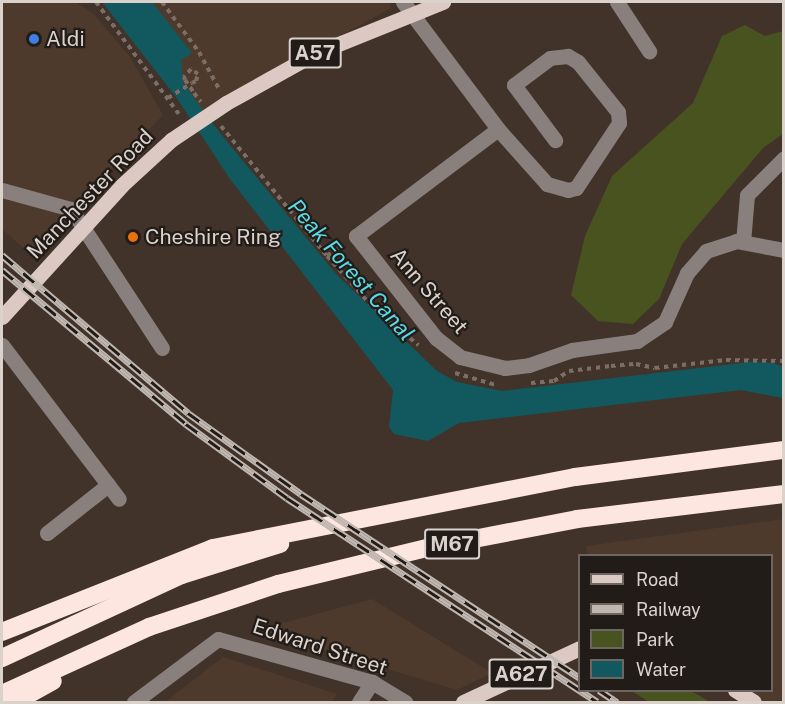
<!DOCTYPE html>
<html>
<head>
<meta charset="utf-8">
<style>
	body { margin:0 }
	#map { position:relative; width:785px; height:704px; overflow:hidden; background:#413329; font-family:"Public Sans",sans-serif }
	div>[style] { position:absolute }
	.built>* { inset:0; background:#4d3a2c }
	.green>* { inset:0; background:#495320 }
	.water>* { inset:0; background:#12595f }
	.path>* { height:4px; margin-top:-2px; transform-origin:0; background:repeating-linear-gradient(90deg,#7b6e66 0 4.5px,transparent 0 9px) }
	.minor>* { height:15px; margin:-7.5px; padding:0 7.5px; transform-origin:7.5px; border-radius:7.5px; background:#89807d }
	.major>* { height:15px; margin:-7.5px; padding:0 7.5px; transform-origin:7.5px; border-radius:7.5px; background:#dcc9c4 }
	.highway>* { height:18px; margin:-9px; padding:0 9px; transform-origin:9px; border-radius:9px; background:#fde6e0 }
	.rail>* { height:7px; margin-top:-3.5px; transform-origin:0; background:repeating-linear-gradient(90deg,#221c18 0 14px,#c0b7b0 0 28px); box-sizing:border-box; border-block:2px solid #c0b7b0 }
	.dots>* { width:16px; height:16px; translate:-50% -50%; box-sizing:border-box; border:3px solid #221c18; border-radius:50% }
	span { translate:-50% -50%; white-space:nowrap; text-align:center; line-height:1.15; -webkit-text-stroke:4.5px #221c18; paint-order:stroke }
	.shield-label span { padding:2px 4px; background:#221c18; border:2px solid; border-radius:4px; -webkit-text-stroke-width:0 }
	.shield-label { font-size:20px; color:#dbd2cc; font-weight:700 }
	.poi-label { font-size:21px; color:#dbd2cc }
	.left { translate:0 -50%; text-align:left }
	.street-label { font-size:21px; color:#dbd2cc }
	.water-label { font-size:22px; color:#59dae6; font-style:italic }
	.frame { position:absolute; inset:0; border:3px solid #dbd2cc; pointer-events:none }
	.legend { position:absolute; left:578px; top:554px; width:195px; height:138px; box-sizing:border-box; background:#221c18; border:2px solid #6c6560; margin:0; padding:8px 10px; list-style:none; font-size:18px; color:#dbd2cc }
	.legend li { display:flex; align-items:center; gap:12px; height:30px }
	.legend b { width:30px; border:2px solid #6c6560 }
</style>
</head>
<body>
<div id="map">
	<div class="built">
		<div style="clip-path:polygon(2px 2px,75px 2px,94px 14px,130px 57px,163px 115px,30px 254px,2px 229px)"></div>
		<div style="clip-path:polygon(123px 2px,389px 2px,391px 8px,197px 115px)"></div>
		<div style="clip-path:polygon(783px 519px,783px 702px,754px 702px,735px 691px,772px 690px,772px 556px,588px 555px,586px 546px)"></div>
		<div style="clip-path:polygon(372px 599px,492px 673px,457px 690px,257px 630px)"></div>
		<div style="clip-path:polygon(223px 657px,337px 694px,332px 702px,165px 702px)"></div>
	</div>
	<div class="green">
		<div style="clip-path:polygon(745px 25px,765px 36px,783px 31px,783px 134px,763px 148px,682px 244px,659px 299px,633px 324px,598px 321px,571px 295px,585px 236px,612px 176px,693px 103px,722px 36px)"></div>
		<div style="clip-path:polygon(632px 691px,691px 691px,710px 702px,649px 702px)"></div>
	</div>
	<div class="water">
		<div style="clip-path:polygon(102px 2px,152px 2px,192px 53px,181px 60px,183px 83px,220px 133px,336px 274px,437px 371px,457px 382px,502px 391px,751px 362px,773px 363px,783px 367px,783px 398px,741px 390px,459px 423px,428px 441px,394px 434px,389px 427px,393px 390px,230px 179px,176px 97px)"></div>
	</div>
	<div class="path">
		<div style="left:96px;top:2px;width:139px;rotate:53.5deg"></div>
		<div style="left:162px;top:2px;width:62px;rotate:53.5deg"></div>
		<div style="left:199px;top:52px;width:42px;rotate:61.6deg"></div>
		<div style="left:168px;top:98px;width:28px;rotate:-32deg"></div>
		<div style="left:192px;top:83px;width:4px;rotate:-27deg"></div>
		<div style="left:196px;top:81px;width:7px;rotate:-74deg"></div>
		<div style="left:198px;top:74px;width:9px;rotate:-144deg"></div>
		<div style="left:191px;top:69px;width:11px;rotate:131deg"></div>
		<div style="left:184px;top:77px;width:3px;rotate:72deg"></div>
		<div style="left:185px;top:80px;width:16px;rotate:55deg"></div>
		<div style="left:194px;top:93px;width:11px;rotate:52deg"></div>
		<div style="left:221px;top:126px;width:168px;rotate:50.8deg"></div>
		<div style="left:327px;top:256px;width:63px;rotate:48.2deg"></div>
		<div style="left:369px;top:303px;width:65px;rotate:40.6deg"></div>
		<div style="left:327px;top:256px;width:19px;rotate:-35deg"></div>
		<div style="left:455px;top:373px;width:43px;rotate:16.3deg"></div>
		<div style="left:531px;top:383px;width:23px;rotate:-5deg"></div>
		<div style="left:554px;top:381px;width:18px;rotate:-34deg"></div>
		<div style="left:569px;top:371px;width:42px;rotate:-6.8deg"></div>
		<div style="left:611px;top:366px;width:25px;rotate:-5deg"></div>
		<div style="left:636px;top:364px;width:19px;rotate:12deg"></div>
		<div style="left:655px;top:368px;width:71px;rotate:-6.4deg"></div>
		<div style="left:726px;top:360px;width:58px;rotate:1deg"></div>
	</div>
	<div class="minor">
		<div style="left:403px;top:2px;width:159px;rotate:53.2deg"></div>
		<div style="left:498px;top:129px;width:178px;rotate:143deg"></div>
		<div style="left:356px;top:236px;width:130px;rotate:51.9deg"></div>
		<div style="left:436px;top:338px;width:31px;rotate:38deg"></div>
		<div style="left:460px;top:357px;width:46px;rotate:13.7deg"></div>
		<div style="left:505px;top:368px;width:24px;rotate:-7deg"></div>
		<div style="left:529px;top:365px;width:46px;rotate:-19.2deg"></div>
		<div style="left:572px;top:350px;width:66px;rotate:-7.9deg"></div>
		<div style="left:637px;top:341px;width:34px;rotate:-34deg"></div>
		<div style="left:665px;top:322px;width:54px;rotate:-65.8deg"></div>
		<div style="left:687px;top:273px;width:29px;rotate:-49deg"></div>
		<div style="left:706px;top:251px;width:32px;rotate:-18deg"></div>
		<div style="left:736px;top:241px;width:49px;rotate:10.6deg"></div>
		<div style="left:617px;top:2px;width:59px;rotate:56.9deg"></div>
		<div style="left:498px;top:129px;width:74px;rotate:48.3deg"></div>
		<div style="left:547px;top:184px;width:22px;rotate:16deg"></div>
		<div style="left:568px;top:190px;width:8px;rotate:-14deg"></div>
		<div style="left:576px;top:188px;width:78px;rotate:-56.5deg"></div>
		<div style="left:619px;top:123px;width:11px;rotate:-95deg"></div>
		<div style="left:618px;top:112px;width:64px;rotate:-128.7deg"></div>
		<div style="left:578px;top:62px;width:12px;rotate:-149deg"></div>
		<div style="left:568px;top:56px;width:18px;rotate:174deg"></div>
		<div style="left:550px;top:58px;width:45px;rotate:143.1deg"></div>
		<div style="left:514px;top:85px;width:69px;rotate:53.3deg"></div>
		<div style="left:2px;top:190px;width:72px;rotate:15.4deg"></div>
		<div style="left:71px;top:209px;width:166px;rotate:56.8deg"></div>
		<div style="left:743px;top:242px;width:47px;rotate:-85.1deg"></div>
		<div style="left:747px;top:195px;width:52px;rotate:-45deg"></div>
		<div style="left:2px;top:345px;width:193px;rotate:52.8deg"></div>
		<div style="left:47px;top:533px;width:78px;rotate:-38.2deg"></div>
		<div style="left:134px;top:702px;width:105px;rotate:-36.9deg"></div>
		<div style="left:218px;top:639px;width:160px;rotate:15.6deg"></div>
		<div style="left:372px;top:682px;width:39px;rotate:31deg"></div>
		<div style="left:359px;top:702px;width:24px;rotate:-57deg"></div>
	</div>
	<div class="major">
		<div style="left:2px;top:317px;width:178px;rotate:-47.7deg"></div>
		<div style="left:122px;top:185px;width:67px;rotate:-42.6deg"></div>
		<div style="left:171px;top:140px;width:66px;rotate:-33.9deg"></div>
		<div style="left:226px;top:103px;width:103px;rotate:-29.1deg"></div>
		<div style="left:316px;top:53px;width:137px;rotate:-21.9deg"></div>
		<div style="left:735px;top:690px;width:22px;rotate:32deg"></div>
		<div style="left:463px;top:702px;width:129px;rotate:-24.8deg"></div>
	</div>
	<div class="highway">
		<div style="left:2px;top:632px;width:227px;rotate:-21.7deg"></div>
		<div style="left:213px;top:548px;width:369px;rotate:-11.1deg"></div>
		<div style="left:575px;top:477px;width:211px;rotate:-7.4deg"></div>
		<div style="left:2px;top:658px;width:198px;rotate:-24.8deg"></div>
		<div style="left:182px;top:575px;width:103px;rotate:-17.6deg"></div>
		<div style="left:2px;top:694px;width:162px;rotate:-24.5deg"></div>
		<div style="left:149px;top:627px;width:136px;rotate:-18.4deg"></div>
		<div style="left:278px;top:584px;width:153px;rotate:-13.6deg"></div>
		<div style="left:427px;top:548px;width:153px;rotate:-10.9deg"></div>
		<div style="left:577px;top:519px;width:209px;rotate:-6.9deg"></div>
		<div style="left:15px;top:702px;width:43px;rotate:-28.9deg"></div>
	</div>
	<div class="rail">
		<div style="left:2px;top:255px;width:244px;rotate:40.3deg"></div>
		<div style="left:188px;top:413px;width:139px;rotate:35.6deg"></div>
		<div style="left:301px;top:494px;width:334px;rotate:33.4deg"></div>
		<div style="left:2px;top:270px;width:240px;rotate:39.9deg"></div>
		<div style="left:186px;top:424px;width:125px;rotate:36.2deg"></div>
		<div style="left:287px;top:498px;width:371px;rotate:33.3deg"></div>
		<div style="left:599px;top:690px;width:22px;rotate:34deg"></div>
	</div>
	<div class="dots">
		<div style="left:34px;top:39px;background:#3f7fe0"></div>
		<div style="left:133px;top:237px;background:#e8710a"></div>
	</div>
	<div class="shield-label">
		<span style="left:315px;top:53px">A57</span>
		<span style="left:452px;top:544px">M67</span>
		<span style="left:521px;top:674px">A627</span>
	</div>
	<div class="poi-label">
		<span class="left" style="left:46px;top:39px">Aldi</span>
		<span class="left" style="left:145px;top:237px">Cheshire Ring</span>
	</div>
	<div class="street-label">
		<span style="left:90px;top:194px;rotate:-46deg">Manchester Road</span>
		<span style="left:429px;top:291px;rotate:49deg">Ann Street</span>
		<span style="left:320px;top:647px;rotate:18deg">Edward Street</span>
	</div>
	<div class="water-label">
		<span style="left:351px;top:270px;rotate:49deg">Peak Forest Canal</span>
	</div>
	<div class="frame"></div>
	<ul class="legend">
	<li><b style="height:8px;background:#dcc9c4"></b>Road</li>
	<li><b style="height:8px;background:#c0b7b0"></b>Railway</li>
	<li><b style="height:16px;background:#495320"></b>Park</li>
	<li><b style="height:16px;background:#12595f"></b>Water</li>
	</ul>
</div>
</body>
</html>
